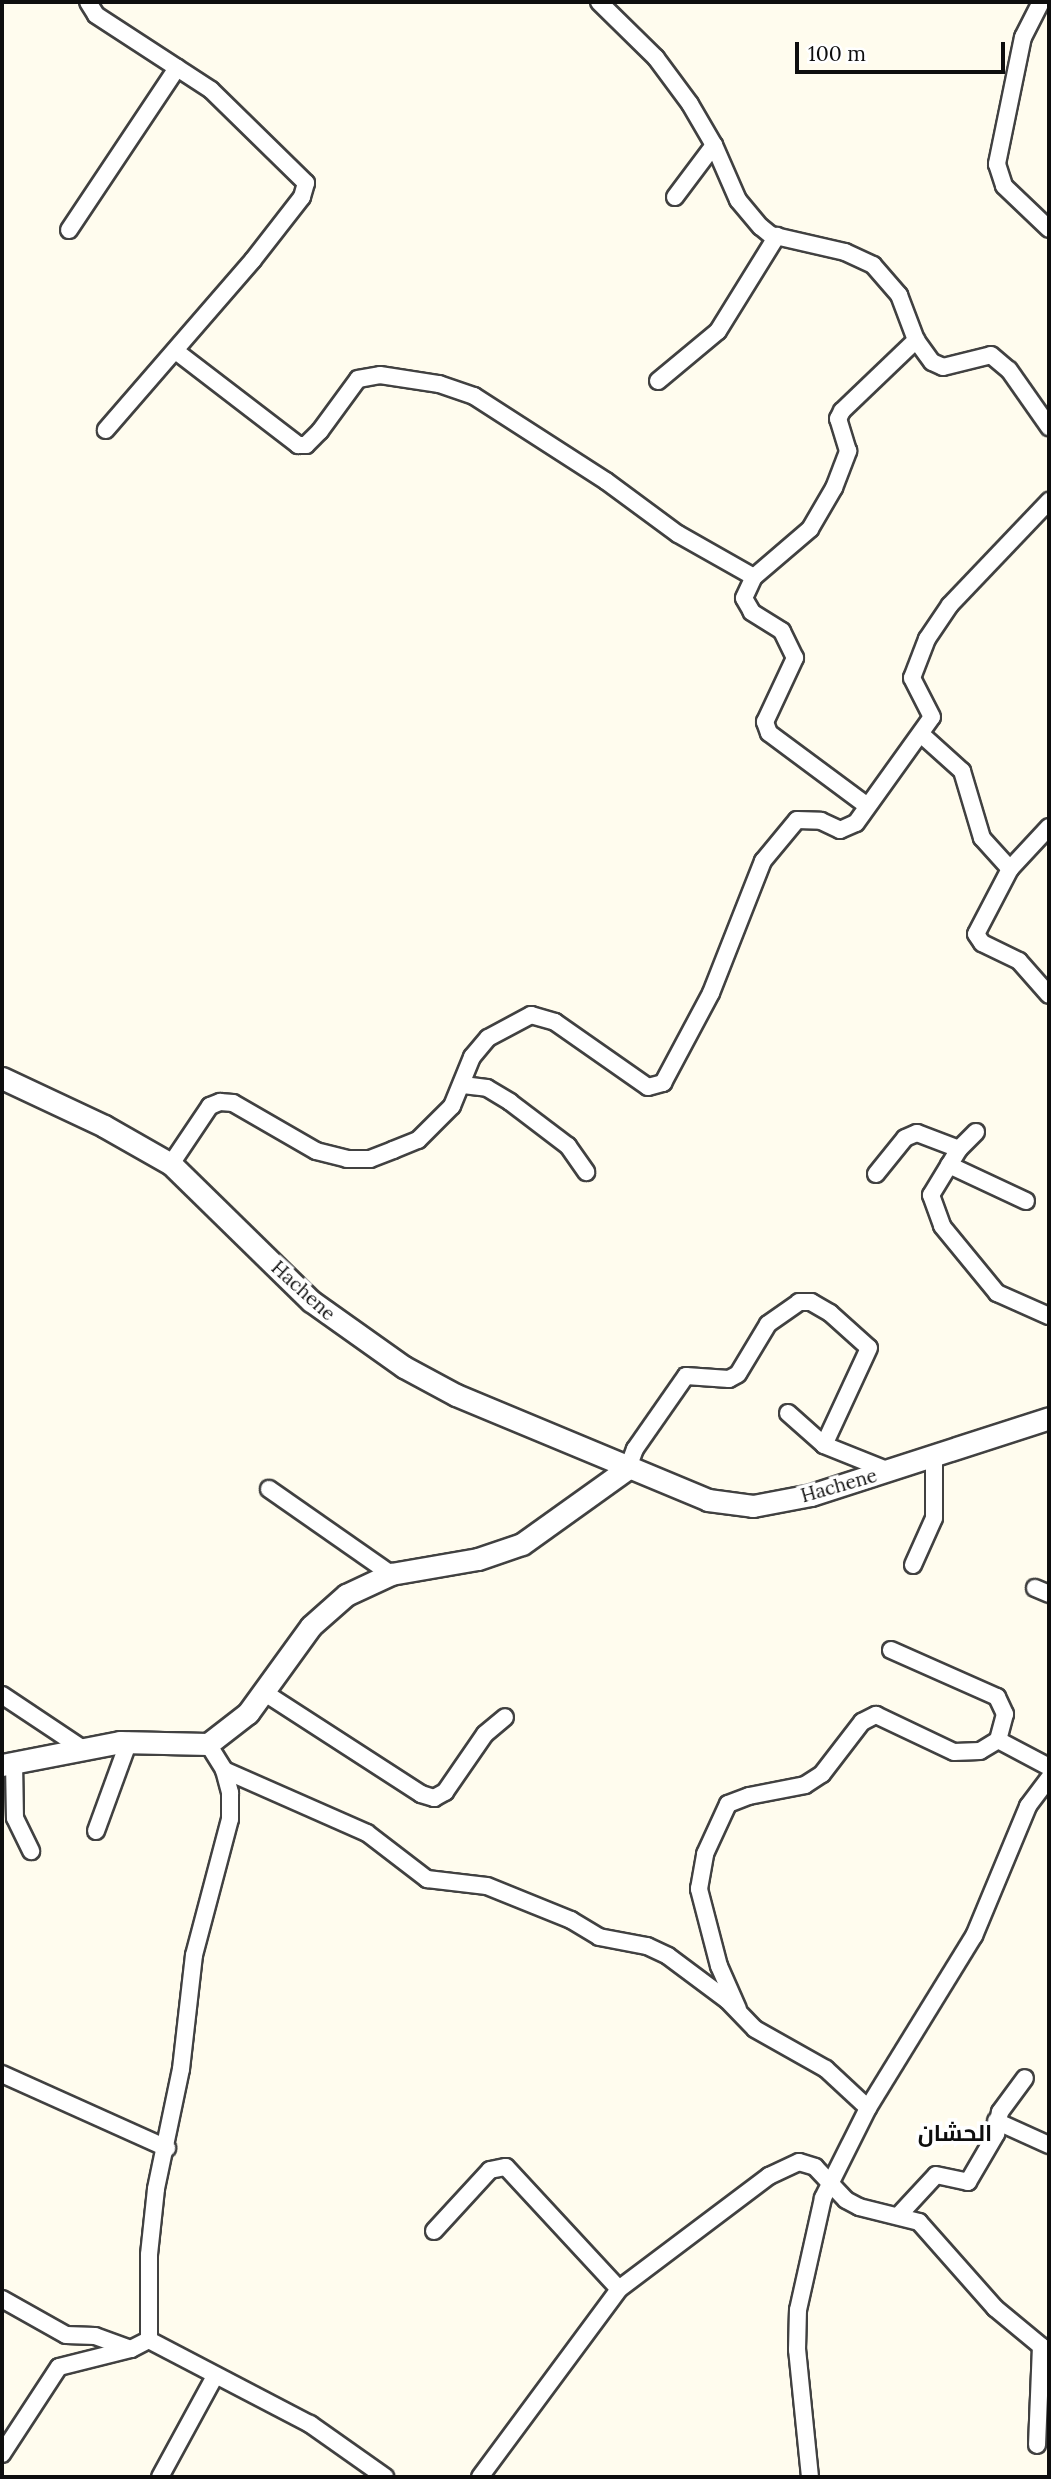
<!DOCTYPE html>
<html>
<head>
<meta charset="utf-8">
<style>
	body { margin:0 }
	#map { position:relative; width:1051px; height:2479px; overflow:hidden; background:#fffcee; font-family:Lora,Cairo,serif }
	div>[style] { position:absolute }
	.roads { filter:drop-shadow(2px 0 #414141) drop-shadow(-2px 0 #414141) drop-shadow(0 2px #414141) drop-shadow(0 -2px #414141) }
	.minor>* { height:16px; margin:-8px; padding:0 8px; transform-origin:8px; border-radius:8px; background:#fff }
	.tertiary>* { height:21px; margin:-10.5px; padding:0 10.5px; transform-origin:10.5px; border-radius:10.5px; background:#fff }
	span { translate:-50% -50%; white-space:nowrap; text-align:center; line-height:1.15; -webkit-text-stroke:7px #fff; paint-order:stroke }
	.street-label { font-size:19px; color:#0e0e0e }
	.quarter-label { font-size:23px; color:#0e0e0e; font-weight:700 }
	.frame { position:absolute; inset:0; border:4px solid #0e0e0e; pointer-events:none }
	.scale { position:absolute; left:795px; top:42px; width:210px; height:32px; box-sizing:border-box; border:4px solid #0e0e0e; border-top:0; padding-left:9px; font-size:21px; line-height:24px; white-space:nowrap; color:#0e0e0e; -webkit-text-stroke:5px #fff; paint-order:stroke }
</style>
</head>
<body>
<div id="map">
	<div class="roads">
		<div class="minor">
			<div style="left:88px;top:2px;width:15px;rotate:58deg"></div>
			<div style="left:96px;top:15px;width:137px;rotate:33.1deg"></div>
			<div style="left:211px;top:90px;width:133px;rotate:44.4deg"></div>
			<div style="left:306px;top:183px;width:15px;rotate:106deg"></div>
			<div style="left:302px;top:197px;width:80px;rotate:127.9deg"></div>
			<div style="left:253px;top:260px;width:225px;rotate:130.9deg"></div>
			<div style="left:599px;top:2px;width:80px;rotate:44.5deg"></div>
			<div style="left:656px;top:58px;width:57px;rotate:53.5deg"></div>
			<div style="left:690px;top:104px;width:48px;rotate:59.7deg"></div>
			<div style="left:714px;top:145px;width:60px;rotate:66.4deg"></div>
			<div style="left:738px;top:200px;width:35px;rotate:50deg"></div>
			<div style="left:761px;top:227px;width:13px;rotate:39deg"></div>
			<div style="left:771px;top:235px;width:76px;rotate:12.9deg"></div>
			<div style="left:845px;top:252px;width:31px;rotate:25deg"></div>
			<div style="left:873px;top:265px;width:40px;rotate:49deg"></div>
			<div style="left:899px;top:295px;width:48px;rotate:69.3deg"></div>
			<div style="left:916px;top:340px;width:27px;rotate:54deg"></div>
			<div style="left:932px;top:362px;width:12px;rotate:24deg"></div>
			<div style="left:943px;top:367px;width:49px;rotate:-14deg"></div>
			<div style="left:991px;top:355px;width:23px;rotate:40deg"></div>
			<div style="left:1009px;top:370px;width:70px;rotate:54.9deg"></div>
			<div style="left:1041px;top:2px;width:39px;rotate:117deg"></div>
			<div style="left:1023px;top:37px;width:130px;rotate:101.6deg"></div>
			<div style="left:997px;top:164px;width:23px;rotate:72deg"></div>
			<div style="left:1004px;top:186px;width:62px;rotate:43.7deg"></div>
			<div style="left:675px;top:197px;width:65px;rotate:-53.1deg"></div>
			<div style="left:69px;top:230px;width:195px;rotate:-56.3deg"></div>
			<div style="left:177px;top:352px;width:153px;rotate:37.5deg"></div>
			<div style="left:298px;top:445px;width:8px"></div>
			<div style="left:306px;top:445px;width:20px;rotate:-45deg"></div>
			<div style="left:320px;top:431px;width:64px;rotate:-53.8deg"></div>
			<div style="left:358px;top:379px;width:22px;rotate:-10deg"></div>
			<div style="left:380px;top:375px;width:60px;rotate:8.7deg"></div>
			<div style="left:439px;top:384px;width:37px;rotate:19deg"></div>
			<div style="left:474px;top:396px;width:157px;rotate:32.8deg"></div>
			<div style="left:606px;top:481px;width:89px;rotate:36.4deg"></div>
			<div style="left:678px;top:534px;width:87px;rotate:29.5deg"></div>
			<div style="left:658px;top:381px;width:78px;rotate:-39.8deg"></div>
			<div style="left:718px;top:331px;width:112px;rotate:-58.2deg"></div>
			<div style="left:922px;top:735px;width:54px;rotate:42deg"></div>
			<div style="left:962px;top:771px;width:70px;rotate:73.4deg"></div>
			<div style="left:982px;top:838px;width:42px;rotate:47.9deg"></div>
			<div style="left:866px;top:805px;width:121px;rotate:-143.4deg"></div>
			<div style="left:769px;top:733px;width:12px;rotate:-110deg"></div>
			<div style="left:765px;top:722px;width:71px;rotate:-64.9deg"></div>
			<div style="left:795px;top:658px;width:30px;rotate:-116deg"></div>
			<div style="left:782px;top:631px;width:36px;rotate:-148deg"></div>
			<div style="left:752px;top:612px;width:16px;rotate:-120deg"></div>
			<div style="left:744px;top:598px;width:23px;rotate:-65deg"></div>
			<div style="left:754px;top:577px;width:74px;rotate:-40.6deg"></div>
			<div style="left:810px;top:529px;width:48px;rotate:-59.7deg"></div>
			<div style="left:834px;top:488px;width:40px;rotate:-69deg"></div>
			<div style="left:848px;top:451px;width:34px;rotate:-107deg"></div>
			<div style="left:838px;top:419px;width:9px;rotate:-63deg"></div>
			<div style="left:842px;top:411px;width:103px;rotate:-43.8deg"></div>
			<div style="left:1049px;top:827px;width:57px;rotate:132.9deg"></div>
			<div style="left:1010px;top:869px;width:73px;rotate:117.6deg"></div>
			<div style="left:976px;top:934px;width:11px;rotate:56deg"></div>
			<div style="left:982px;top:943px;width:41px;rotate:25.9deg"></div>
			<div style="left:1019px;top:961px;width:45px;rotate:48.6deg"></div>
			<div style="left:463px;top:1085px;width:24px;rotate:7deg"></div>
			<div style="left:487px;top:1088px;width:27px;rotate:31deg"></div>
			<div style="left:510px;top:1102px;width:73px;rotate:37.2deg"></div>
			<div style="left:568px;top:1146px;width:32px;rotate:55deg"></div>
			<div style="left:976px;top:1132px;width:24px;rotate:135deg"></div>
			<div style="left:959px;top:1149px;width:54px;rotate:121.3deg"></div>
			<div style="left:931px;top:1195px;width:33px;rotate:70deg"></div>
			<div style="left:942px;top:1226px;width:87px;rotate:50.6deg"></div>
			<div style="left:997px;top:1293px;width:57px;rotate:23.9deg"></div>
			<div style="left:171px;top:1164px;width:70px;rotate:-56.1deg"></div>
			<div style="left:210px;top:1106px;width:11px;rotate:-22deg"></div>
			<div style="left:220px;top:1102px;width:13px;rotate:4deg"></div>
			<div style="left:233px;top:1103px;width:96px;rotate:30deg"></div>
			<div style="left:316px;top:1151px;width:32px;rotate:14deg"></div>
			<div style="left:347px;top:1159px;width:23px"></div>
			<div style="left:370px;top:1159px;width:25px;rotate:-21deg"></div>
			<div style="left:393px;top:1150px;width:27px;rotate:-22deg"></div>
			<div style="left:418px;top:1140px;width:48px;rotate:-45deg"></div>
			<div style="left:452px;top:1106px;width:53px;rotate:-67.8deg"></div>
			<div style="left:472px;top:1057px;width:25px;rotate:-50deg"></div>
			<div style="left:488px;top:1038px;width:49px;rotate:-28.1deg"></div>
			<div style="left:531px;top:1015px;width:25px;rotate:16deg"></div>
			<div style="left:555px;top:1022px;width:113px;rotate:35deg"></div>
			<div style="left:648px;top:1087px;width:16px;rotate:-15deg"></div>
			<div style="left:663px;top:1083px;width:102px;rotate:-61.9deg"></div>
			<div style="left:711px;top:993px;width:142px;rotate:-68.5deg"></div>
			<div style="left:763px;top:861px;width:53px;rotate:-50.3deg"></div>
			<div style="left:797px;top:820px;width:24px;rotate:2deg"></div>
			<div style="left:821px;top:821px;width:21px;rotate:25deg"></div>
			<div style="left:840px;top:830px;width:17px;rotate:-24deg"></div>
			<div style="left:856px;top:823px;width:130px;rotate:-54.4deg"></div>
			<div style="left:932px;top:717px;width:44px;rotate:-117.1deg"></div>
			<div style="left:912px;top:678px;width:42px;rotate:-69deg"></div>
			<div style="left:927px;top:639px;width:41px;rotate:-55.9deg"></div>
			<div style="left:950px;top:605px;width:144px;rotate:-46.4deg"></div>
			<div style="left:949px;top:1165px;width:85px;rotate:25.1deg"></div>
			<div style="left:876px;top:1174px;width:46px;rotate:-51.1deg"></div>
			<div style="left:905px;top:1138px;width:13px;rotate:-23deg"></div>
			<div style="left:917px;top:1133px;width:45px;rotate:20.9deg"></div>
			<div style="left:788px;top:1413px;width:48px;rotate:41.6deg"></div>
			<div style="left:824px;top:1445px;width:70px;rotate:21.8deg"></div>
			<div style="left:628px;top:1468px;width:20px;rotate:-70deg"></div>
			<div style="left:635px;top:1449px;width:89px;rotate:-55.1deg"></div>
			<div style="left:686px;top:1376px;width:43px;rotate:4deg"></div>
			<div style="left:729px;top:1379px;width:10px;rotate:-29deg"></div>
			<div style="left:738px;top:1374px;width:58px;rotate:-59deg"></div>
			<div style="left:768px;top:1324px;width:38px;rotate:-35deg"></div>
			<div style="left:799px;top:1302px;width:12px"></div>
			<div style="left:811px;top:1302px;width:22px;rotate:30deg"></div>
			<div style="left:830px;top:1313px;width:52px;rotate:41.9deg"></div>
			<div style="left:869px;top:1348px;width:107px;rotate:114.9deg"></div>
			<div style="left:269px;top:1489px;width:149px;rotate:34.9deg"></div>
			<div style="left:913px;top:1565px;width:51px;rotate:-65.9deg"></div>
			<div style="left:934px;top:1518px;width:63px;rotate:-90deg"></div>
			<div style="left:1035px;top:1588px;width:15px;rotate:23deg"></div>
			<div style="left:891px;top:1650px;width:116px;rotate:23.9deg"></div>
			<div style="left:997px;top:1697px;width:19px;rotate:65deg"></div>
			<div style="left:1005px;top:1714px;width:27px;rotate:105deg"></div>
			<div style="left:265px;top:1693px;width:186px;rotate:32.9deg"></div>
			<div style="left:421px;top:1794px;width:14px;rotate:17deg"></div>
			<div style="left:434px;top:1798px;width:13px;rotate:-29deg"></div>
			<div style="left:445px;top:1792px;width:70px;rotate:-55.4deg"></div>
			<div style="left:485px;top:1734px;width:26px;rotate:-40deg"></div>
			<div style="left:2px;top:1695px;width:94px;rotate:33.7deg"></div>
			<div style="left:208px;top:1744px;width:31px;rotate:58deg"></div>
			<div style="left:224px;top:1770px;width:24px;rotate:75deg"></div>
			<div style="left:230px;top:1793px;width:26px;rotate:90deg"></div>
			<div style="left:230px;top:1819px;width:141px;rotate:104.8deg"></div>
			<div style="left:194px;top:1955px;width:115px;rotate:96.5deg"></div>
			<div style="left:181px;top:2069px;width:123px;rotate:101.8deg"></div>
			<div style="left:156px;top:2189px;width:66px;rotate:96.1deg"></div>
			<div style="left:149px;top:2255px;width:85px;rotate:90deg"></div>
			<div style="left:149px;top:2340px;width:182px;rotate:27.6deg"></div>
			<div style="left:310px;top:2424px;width:92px;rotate:35.2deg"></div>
			<div style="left:14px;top:1762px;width:56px;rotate:89deg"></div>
			<div style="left:15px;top:1818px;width:37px;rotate:64deg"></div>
			<div style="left:224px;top:1770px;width:156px;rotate:23.8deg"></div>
			<div style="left:367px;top:1833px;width:76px;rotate:37.5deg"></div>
			<div style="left:427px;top:1879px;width:60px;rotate:6.7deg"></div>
			<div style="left:487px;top:1886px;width:91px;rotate:22deg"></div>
			<div style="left:571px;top:1920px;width:33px;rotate:31deg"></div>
			<div style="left:599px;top:1937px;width:49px;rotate:10.6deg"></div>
			<div style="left:647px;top:1946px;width:23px;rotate:25deg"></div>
			<div style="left:668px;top:1956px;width:74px;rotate:36.7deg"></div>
			<div style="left:727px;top:2000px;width:40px;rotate:46deg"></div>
			<div style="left:755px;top:2029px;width:81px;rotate:29.4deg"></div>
			<div style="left:826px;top:2069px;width:57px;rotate:42.9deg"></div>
			<div style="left:96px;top:1831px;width:96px;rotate:-69.9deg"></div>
			<div style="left:738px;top:2009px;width:47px;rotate:-113.8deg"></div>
			<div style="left:719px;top:1966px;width:80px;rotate:-104.6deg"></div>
			<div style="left:699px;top:1889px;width:36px;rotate:-80deg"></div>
			<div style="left:705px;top:1854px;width:55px;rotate:-65.3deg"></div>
			<div style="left:728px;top:1804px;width:22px;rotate:-21deg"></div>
			<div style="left:749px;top:1796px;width:57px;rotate:-11.1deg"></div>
			<div style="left:805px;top:1785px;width:20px;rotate:-33deg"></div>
			<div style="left:822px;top:1774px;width:66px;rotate:-52.4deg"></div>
			<div style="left:862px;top:1722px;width:16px;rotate:-27deg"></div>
			<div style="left:876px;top:1715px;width:86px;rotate:25.4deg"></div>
			<div style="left:954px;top:1752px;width:26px;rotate:-2deg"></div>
			<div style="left:980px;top:1751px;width:21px;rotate:-31deg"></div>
			<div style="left:998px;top:1740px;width:58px;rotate:27.9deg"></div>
			<div style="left:2px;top:2074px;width:181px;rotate:24.2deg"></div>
			<div style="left:996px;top:2121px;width:58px;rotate:24.4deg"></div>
			<div style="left:899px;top:2215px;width:54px;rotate:-47.2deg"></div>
			<div style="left:936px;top:2175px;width:33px;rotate:12deg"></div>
			<div style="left:968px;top:2182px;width:56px;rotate:-59.7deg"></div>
			<div style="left:996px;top:2134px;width:22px;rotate:-80deg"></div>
			<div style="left:1000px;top:2112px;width:42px;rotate:-53.7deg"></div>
			<div style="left:434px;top:2231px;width:83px;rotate:-47.4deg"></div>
			<div style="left:490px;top:2170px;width:16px;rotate:-11deg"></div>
			<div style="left:506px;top:2167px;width:166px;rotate:47.2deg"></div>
			<div style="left:2px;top:2299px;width:73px;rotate:29.4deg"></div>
			<div style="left:66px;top:2335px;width:29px;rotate:2deg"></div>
			<div style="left:95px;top:2336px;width:38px;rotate:20deg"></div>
			<div style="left:2px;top:2454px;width:104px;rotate:-56.8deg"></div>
			<div style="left:59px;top:2367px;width:74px;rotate:-14deg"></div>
			<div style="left:131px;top:2349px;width:20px;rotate:-27deg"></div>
			<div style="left:160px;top:2477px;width:115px;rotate:-61.4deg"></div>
			<div style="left:480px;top:2477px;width:234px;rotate:-53.5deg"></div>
			<div style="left:619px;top:2289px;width:188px;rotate:-37deg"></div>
			<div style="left:769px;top:2176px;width:33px;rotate:-25deg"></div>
			<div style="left:799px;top:2162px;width:17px;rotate:17deg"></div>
			<div style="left:815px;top:2167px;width:45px;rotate:46.8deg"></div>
			<div style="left:846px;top:2200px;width:15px;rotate:28deg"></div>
			<div style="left:859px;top:2207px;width:62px;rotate:14deg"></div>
			<div style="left:919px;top:2222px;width:115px;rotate:48.5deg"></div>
			<div style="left:995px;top:2308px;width:60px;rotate:39.6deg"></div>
			<div style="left:1041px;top:2346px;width:99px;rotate:92.3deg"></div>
			<div style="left:810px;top:2477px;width:128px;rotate:-95.8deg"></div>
			<div style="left:797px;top:2350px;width:40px;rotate:-88.6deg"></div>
			<div style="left:798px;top:2310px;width:115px;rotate:-77.4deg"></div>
			<div style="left:823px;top:2198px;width:101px;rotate:-63.4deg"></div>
			<div style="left:868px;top:2108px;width:202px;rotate:-58.4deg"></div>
			<div style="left:974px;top:1936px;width:141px;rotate:-67.4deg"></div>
			<div style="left:1028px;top:1806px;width:35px;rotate:-53deg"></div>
		</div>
		<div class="tertiary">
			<div style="left:2px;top:1078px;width:113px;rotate:25.2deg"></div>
			<div style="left:104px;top:1126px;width:77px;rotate:29.6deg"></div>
			<div style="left:171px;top:1164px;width:196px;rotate:44.4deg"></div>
			<div style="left:311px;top:1301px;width:114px;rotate:35.4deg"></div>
			<div style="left:404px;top:1367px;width:59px;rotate:28.3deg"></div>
			<div style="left:456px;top:1395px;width:273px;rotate:22.6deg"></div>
			<div style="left:708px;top:1500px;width:45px;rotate:7.6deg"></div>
			<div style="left:753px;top:1506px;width:59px;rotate:-10.7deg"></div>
			<div style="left:811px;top:1495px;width:250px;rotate:-17.9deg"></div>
			<div style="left:2px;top:1765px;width:120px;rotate:-11deg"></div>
			<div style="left:120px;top:1742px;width:88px;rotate:1.3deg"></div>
			<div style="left:208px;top:1744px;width:51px;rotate:-37.8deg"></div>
			<div style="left:248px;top:1713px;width:107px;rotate:-54.1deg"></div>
			<div style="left:311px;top:1626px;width:47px;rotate:-41.5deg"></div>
			<div style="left:346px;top:1595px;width:50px;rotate:-25deg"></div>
			<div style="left:391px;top:1574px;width:88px;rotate:-9.8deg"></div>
			<div style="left:478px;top:1559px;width:46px;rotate:-18.8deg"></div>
			<div style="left:522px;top:1544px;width:130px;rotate:-35.6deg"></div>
		</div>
	</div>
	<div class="street-label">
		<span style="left:303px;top:1291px;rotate:42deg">Hachene</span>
		<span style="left:839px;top:1486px;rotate:-16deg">Hachene</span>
	</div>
	<div class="quarter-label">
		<span style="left:955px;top:2133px">الحشان</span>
	</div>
	<div class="frame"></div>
	<div class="scale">100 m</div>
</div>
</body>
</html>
